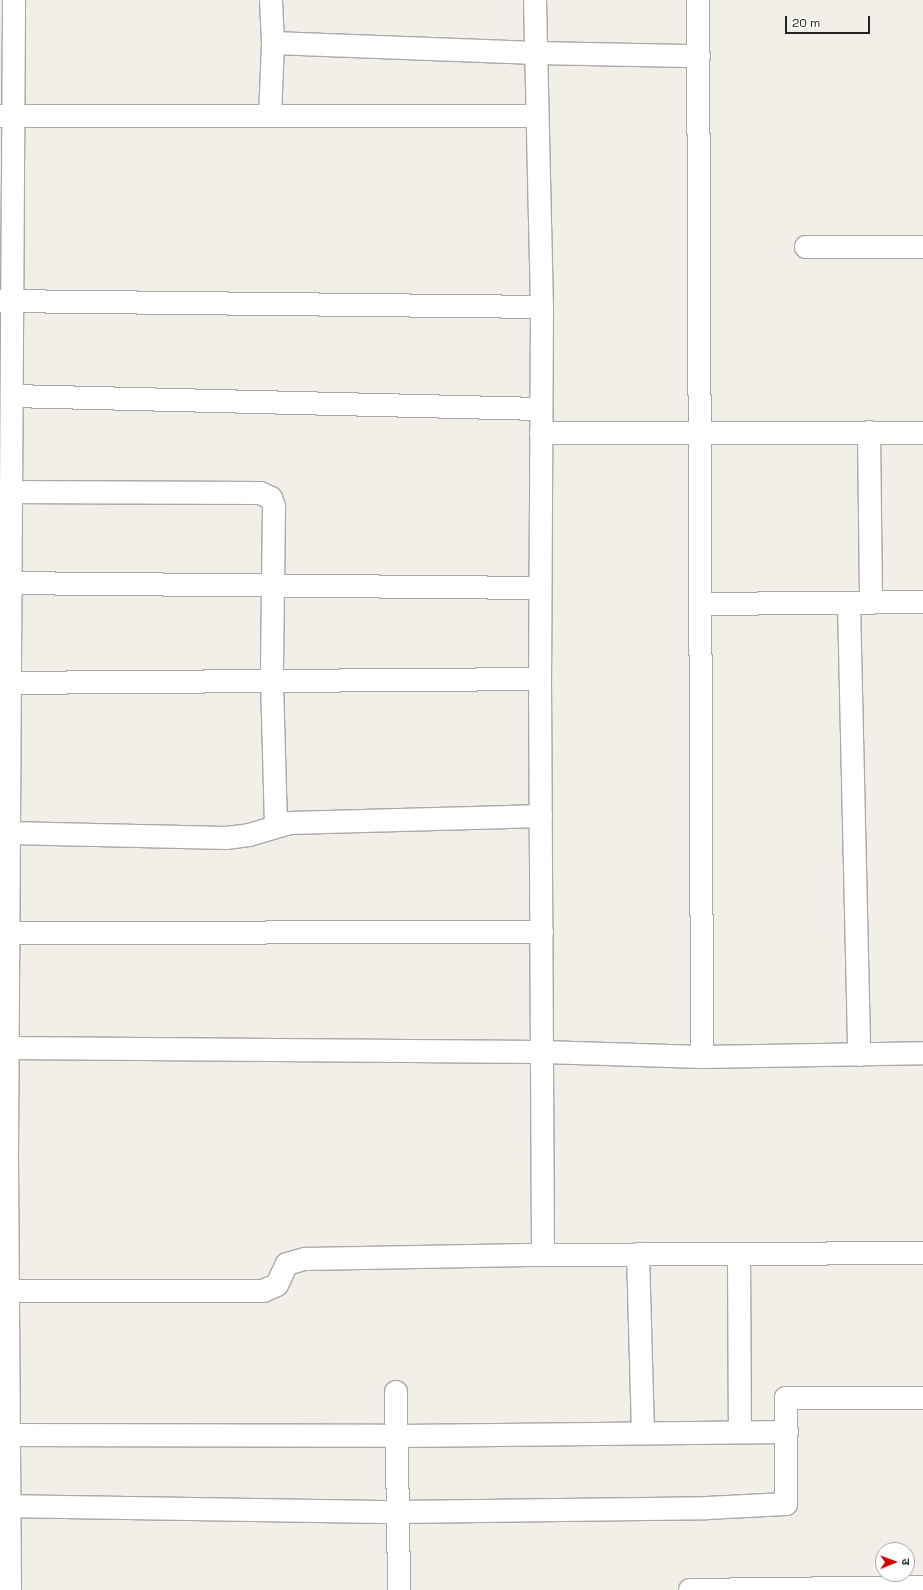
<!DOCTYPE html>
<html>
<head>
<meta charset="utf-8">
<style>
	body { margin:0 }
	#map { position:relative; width:923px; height:1590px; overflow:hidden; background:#f2efe9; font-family:"Space Grotesk","Noto Sans Devanagari",sans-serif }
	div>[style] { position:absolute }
	.roads { filter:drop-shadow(1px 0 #a9a9a9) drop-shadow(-1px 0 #a9a9a9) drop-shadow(0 1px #a9a9a9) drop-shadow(0 -1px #a9a9a9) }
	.minor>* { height:22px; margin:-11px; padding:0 11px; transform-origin:11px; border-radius:11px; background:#fff }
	span { translate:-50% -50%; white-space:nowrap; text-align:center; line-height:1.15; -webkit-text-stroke:3px #fff; paint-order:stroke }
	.north { position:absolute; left:875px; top:1542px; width:40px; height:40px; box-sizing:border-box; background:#fff; border:1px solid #a7a7a7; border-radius:50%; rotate:89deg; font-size:11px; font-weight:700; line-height:16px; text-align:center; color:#222 }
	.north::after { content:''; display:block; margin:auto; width:14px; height:18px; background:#d40000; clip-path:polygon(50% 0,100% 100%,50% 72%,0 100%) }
	.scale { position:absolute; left:785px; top:16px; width:85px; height:18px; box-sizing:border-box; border:2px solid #222; border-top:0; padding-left:5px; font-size:12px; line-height:14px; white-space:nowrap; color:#222; -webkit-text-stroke:3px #fff; paint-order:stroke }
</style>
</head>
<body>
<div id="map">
	<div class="roads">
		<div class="minor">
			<div style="left:535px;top:0;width:307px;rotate:88.7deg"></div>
			<div style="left:542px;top:307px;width:372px;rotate:90.3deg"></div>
			<div style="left:540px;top:679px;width:576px;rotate:89.7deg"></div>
			<div style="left:698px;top:0;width:1057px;rotate:89.78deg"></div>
			<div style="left:273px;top:43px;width:263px;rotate:2.2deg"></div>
			<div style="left:536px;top:53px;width:163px;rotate:1.1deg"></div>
			<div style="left:0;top:116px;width:537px"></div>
			<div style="left:270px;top:116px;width:73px;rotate:-87.6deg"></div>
			<div style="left:273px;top:43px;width:43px;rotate:-92.7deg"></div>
			<div style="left:806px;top:247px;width:117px"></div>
			<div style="left:0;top:301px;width:542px;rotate:0.63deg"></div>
			<div style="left:12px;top:396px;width:529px;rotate:1.41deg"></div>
			<div style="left:869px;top:432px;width:171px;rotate:89.3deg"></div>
			<div style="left:541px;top:433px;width:382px"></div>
			<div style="left:0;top:492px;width:260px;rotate:0.2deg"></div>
			<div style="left:260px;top:493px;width:12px;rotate:24deg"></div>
			<div style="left:271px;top:498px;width:9px;rotate:69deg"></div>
			<div style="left:274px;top:506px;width:176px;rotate:90.7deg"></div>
			<div style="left:272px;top:682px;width:144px;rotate:88.4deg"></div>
			<div style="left:0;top:583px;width:540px;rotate:0.53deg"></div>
			<div style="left:849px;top:603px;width:452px;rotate:88.7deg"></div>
			<div style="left:701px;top:604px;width:222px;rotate:-0.5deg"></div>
			<div style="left:0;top:683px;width:540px;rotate:-0.42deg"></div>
			<div style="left:9px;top:833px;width:217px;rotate:1.3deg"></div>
			<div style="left:226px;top:838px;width:23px;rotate:-7deg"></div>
			<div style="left:249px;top:835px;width:43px;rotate:-16.3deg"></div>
			<div style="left:290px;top:823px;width:251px;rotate:-1.6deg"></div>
			<div style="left:9px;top:933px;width:533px;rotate:-0.11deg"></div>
			<div style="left:8px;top:1048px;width:535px;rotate:0.43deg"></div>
			<div style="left:543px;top:1052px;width:159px;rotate:1.8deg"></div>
			<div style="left:702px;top:1057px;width:221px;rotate:-1deg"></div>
			<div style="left:638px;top:1254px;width:179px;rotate:88.4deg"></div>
			<div style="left:739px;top:1254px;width:178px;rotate:89.7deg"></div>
			<div style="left:0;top:1291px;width:263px"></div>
			<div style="left:263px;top:1291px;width:15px;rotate:-23deg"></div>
			<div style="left:277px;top:1285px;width:23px;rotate:-65deg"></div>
			<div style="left:287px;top:1264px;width:19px;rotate:-16deg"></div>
			<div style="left:305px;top:1259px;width:238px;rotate:-1deg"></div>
			<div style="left:543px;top:1255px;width:380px;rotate:-0.3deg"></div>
			<div style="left:396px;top:1392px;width:198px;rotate:89.1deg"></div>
			<div style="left:0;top:1435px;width:397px;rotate:0.1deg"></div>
			<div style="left:397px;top:1436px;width:390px;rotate:-0.6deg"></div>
			<div style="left:0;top:1506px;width:398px;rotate:0.9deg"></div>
			<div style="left:398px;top:1512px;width:309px;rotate:-0.7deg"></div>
			<div style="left:707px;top:1508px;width:79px;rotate:-2.9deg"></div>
			<div style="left:786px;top:1504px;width:106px;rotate:-90deg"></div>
			<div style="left:786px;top:1398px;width:137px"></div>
			<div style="left:10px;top:1590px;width:435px;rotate:-90.4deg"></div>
			<div style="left:7px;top:1155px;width:1155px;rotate:-89.65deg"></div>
			<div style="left:690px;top:1590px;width:233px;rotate:-0.7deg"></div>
		</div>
	</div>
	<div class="north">उ</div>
	<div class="scale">20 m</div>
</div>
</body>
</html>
